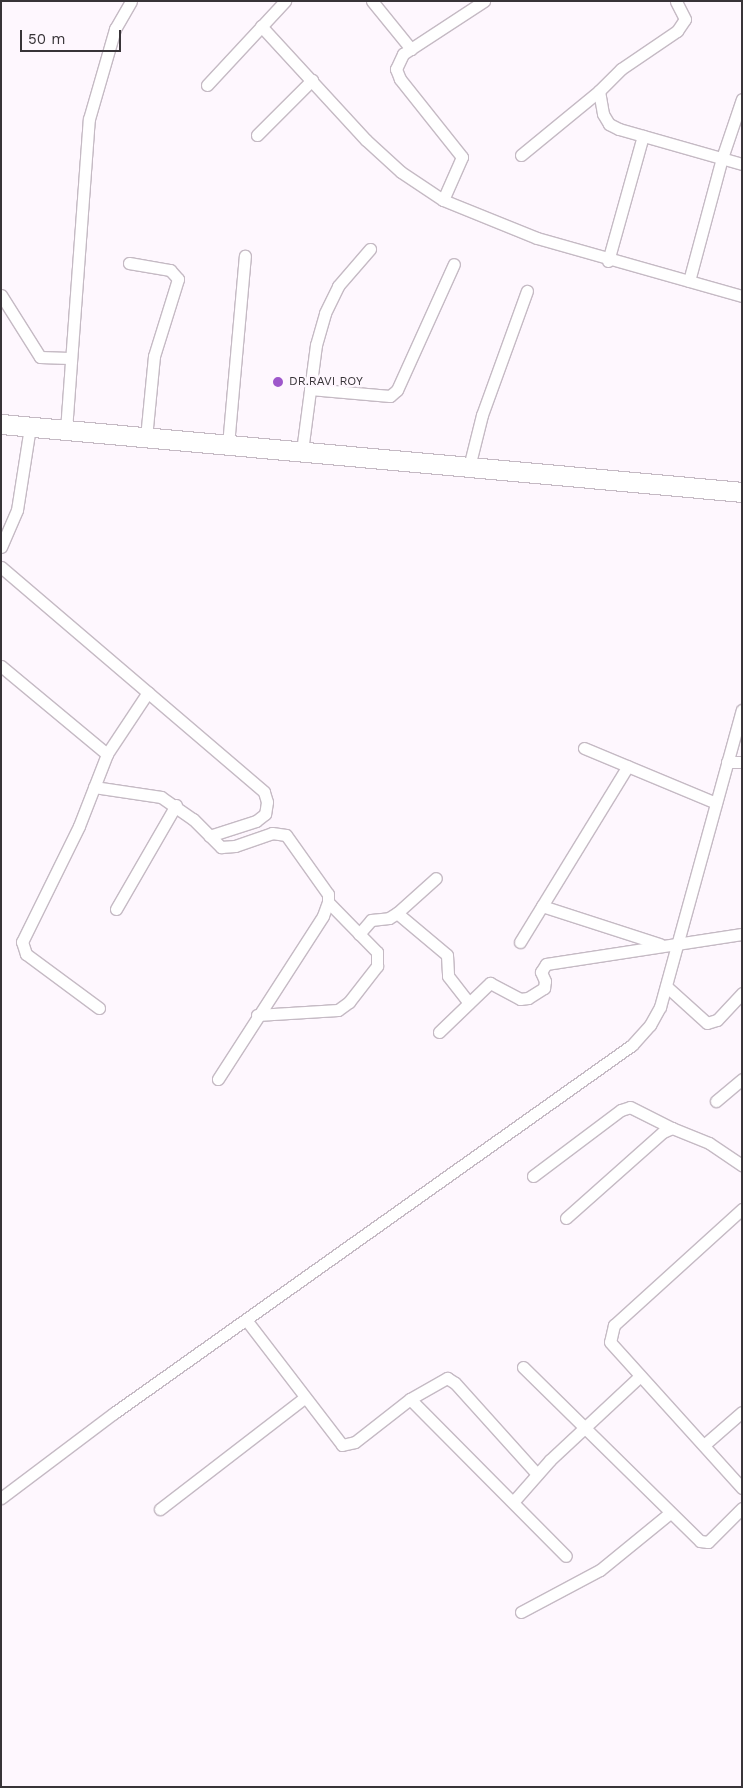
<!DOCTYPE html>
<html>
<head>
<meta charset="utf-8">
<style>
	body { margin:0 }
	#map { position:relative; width:743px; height:1788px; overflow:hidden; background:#fef7fe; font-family:"Work Sans",sans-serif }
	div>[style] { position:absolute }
	.roads { filter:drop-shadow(1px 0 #c5bac4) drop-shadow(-1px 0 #c5bac4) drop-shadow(0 1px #c5bac4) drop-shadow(0 -1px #c5bac4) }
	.street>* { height:11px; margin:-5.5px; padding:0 5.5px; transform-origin:5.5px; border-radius:5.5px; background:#fff }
	.primary>* { height:19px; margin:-9.5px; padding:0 9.5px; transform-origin:9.5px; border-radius:9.5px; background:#fff }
	.dots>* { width:14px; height:14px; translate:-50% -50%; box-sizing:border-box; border:2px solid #fef7fe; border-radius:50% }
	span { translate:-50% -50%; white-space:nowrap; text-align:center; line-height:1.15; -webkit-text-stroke:4.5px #fef7fe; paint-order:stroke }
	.poi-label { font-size:12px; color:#383438 }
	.left { translate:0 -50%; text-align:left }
	.frame { position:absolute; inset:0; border:2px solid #383438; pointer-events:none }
	.scale { position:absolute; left:20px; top:30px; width:101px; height:22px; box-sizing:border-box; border:2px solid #383438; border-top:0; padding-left:6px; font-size:15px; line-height:18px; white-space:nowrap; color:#383438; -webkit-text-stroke:4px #fef7fe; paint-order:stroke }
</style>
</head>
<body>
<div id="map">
	<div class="roads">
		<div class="street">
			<div style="left:372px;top:1px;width:62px;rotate:50.9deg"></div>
			<div style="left:261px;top:26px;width:155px;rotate:47.4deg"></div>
			<div style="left:366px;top:140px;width:47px;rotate:42.4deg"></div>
			<div style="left:401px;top:172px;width:50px;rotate:33.7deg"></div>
			<div style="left:443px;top:200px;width:101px;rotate:22deg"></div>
			<div style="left:537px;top:238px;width:213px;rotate:15.8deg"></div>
			<div style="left:207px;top:85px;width:115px;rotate:-47.1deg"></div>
			<div style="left:599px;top:91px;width:23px;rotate:80deg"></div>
			<div style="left:603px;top:114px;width:12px;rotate:59deg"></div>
			<div style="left:609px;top:124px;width:11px;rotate:27deg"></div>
			<div style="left:619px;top:129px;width:128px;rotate:15.9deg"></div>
			<div style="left:257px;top:135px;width:78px;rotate:-45deg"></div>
			<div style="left:521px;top:155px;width:101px;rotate:-39.4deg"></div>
			<div style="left:599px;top:91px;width:31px;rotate:-45deg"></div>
			<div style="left:621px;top:69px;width:68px;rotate:-34.2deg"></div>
			<div style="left:677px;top:31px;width:14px;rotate:-56deg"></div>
			<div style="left:685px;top:19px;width:20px;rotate:-117deg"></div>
			<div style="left:443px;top:200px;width:47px;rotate:-66.2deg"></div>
			<div style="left:462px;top:157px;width:100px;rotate:-128.5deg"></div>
			<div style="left:400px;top:79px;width:11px;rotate:-112deg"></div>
			<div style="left:396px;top:69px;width:17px;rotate:-65deg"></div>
			<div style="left:403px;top:54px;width:97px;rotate:-33.2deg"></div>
			<div style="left:608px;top:261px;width:130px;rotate:-74.4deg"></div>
			<div style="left:129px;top:263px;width:42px;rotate:9.7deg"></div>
			<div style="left:170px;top:270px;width:12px;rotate:48deg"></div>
			<div style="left:178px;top:279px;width:81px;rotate:107.3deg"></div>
			<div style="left:154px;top:356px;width:81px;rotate:95.6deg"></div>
			<div style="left:689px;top:281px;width:127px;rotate:-75deg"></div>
			<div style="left:722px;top:158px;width:62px;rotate:-71.3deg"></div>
			<div style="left:1px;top:295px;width:73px;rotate:57.8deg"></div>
			<div style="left:40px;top:357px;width:29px;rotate:2deg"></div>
			<div style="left:310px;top:389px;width:80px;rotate:5deg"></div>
			<div style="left:390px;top:396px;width:9px;rotate:-41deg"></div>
			<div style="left:397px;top:390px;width:138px;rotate:-65.7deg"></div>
			<div style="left:66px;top:430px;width:312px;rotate:-85.8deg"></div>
			<div style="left:89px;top:119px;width:94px;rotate:-73.9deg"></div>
			<div style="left:115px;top:29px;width:32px;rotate:-60deg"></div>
			<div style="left:228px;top:445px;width:190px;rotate:-84.9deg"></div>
			<div style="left:302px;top:451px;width:107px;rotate:-82.5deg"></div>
			<div style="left:316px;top:345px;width:33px;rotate:-74deg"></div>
			<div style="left:325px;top:313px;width:30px;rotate:-64deg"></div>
			<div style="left:338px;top:286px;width:49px;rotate:-49.1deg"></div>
			<div style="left:469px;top:467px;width:54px;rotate:-76deg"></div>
			<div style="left:482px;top:415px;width:132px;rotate:-70.1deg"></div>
			<div style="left:1px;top:547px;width:40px;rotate:-66.6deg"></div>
			<div style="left:17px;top:510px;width:84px;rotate:-81.1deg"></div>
			<div style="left:1px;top:567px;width:346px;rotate:40.5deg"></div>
			<div style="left:264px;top:792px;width:10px;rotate:73deg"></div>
			<div style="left:267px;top:802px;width:12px;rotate:99deg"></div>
			<div style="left:265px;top:814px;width:11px;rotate:142deg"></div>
			<div style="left:256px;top:821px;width:49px;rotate:162.3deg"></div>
			<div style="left:1px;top:666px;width:138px;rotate:39.7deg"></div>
			<div style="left:584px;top:748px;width:143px;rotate:22.6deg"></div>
			<div style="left:727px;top:762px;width:15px"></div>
			<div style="left:94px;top:787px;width:68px;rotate:8.5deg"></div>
			<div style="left:161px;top:797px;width:39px;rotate:35deg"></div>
			<div style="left:193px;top:819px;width:40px;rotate:45deg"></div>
			<div style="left:221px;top:847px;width:14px;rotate:-4deg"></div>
			<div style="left:235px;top:846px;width:39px;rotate:-19deg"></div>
			<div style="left:272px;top:833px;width:14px;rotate:8deg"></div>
			<div style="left:286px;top:835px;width:72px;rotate:54.6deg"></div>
			<div style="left:328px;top:894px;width:8px;rotate:90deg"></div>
			<div style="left:328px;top:902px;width:15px;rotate:110deg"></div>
			<div style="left:323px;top:916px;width:194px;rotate:122.8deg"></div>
			<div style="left:542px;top:906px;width:124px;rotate:17.9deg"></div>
			<div style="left:116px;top:909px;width:120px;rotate:-60deg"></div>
			<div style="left:397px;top:913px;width:65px;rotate:40deg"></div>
			<div style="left:447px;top:955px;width:21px;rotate:87deg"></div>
			<div style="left:448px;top:976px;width:34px;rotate:52deg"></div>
			<div style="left:359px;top:934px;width:18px;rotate:-49deg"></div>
			<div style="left:371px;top:920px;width:18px;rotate:-6deg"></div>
			<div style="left:389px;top:918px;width:9px;rotate:-32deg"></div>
			<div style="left:397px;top:913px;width:52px;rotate:-41.9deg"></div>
			<div style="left:520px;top:942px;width:206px;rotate:-58.5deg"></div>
			<div style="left:666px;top:986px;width:55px;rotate:42.1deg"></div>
			<div style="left:707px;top:1023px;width:10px;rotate:-17deg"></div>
			<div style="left:717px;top:1020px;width:37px;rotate:-47deg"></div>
			<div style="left:99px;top:1008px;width:91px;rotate:-143.5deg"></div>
			<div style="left:26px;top:954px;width:13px;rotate:-108deg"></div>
			<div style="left:22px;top:942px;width:129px;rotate:-63.8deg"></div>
			<div style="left:79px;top:826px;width:77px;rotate:-68.7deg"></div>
			<div style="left:107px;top:754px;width:74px;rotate:-56.5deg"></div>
			<div style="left:257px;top:1015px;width:81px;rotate:-3.5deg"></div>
			<div style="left:338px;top:1010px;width:14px;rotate:-36deg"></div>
			<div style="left:349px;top:1002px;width:46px;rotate:-52.1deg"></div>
			<div style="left:377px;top:966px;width:14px;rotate:-90deg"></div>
			<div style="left:377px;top:952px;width:70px;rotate:-134.4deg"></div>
			<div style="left:439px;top:1032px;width:71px;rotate:-43.9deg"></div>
			<div style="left:490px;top:983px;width:34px;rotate:28deg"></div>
			<div style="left:520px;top:999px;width:8px;rotate:-7deg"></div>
			<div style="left:528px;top:998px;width:19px;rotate:-32deg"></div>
			<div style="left:544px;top:988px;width:7px;rotate:-82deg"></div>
			<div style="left:545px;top:981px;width:10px;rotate:-114deg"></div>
			<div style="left:541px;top:972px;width:9px;rotate:-58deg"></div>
			<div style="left:546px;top:964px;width:198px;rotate:-8.7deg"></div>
			<div style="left:716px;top:1101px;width:34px;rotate:-40deg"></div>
			<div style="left:533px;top:1176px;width:110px;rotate:-36.9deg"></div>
			<div style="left:621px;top:1110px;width:9px;rotate:-18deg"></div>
			<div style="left:630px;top:1107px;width:47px;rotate:26.6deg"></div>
			<div style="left:742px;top:1209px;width:173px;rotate:137.8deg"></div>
			<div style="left:614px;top:1325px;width:17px;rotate:103deg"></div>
			<div style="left:610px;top:1342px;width:197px;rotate:47.9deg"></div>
			<div style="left:566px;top:1218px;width:130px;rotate:-41.6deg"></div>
			<div style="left:663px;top:1132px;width:10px;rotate:-24deg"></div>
			<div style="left:672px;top:1128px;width:40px;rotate:22deg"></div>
			<div style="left:709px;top:1143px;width:40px;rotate:34deg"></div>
			<div style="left:247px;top:1321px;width:156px;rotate:52.5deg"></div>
			<div style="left:342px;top:1445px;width:13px;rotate:-13deg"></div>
			<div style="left:355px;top:1442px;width:70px;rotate:-38deg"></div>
			<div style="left:410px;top:1399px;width:43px;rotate:-29.6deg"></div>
			<div style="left:447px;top:1378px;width:9px;rotate:32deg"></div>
			<div style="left:455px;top:1383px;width:122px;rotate:48deg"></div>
			<div style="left:523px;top:1367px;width:248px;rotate:44.5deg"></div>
			<div style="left:700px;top:1541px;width:8px;rotate:7deg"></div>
			<div style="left:708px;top:1542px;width:48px;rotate:-45deg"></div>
			<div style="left:410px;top:1399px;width:221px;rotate:45.2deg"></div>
			<div style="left:704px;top:1445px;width:50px;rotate:-41deg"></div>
			<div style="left:1px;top:1498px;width:141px;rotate:-37deg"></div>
			<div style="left:114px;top:1413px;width:635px;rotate:-35.39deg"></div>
			<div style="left:632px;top:1045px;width:27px;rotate:-48deg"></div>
			<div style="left:650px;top:1025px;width:21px;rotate:-61deg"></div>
			<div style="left:660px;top:1007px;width:308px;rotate:-74.6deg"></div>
			<div style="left:513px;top:1502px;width:56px;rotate:-48.6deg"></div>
			<div style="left:550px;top:1460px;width:123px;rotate:-43deg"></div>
			<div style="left:160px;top:1509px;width:182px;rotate:-37.6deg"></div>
			<div style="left:521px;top:1612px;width:89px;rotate:-28deg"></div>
			<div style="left:600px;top:1570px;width:90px;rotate:-39.2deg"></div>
		</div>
		<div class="primary">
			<div style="left:1px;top:424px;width:744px;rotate:5.24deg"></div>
		</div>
	</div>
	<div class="dots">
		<div style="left:278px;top:382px;background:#9e57cb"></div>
	</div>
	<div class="poi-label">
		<span class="left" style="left:289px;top:382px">DR.RAVI ROY</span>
	</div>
	<div class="frame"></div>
	<div class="scale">50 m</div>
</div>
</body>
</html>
